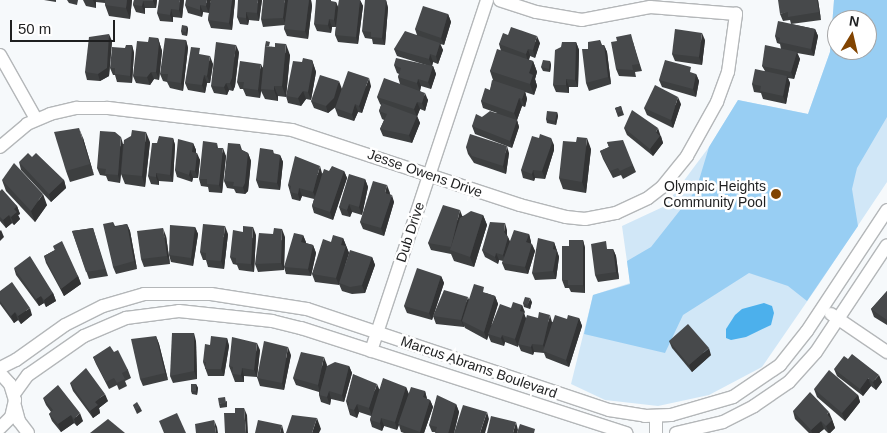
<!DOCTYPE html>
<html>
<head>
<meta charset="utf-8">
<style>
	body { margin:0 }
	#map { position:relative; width:887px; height:433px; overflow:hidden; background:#f6f9fb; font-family:Arial,sans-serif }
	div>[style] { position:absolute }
	.green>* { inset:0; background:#d1e7f7 }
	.forest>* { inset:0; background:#98cef3 }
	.water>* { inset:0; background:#4cb0ec }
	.roads { filter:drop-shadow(1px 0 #b4b7b9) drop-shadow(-1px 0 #b4b7b9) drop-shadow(0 1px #b4b7b9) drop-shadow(0 -1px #b4b7b9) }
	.minor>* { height:12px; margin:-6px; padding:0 6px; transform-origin:6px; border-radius:6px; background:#fff }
	.wall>* { inset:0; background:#3d3f40 }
	.shaded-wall>* { inset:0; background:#323334 }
	.building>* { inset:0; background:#47494b }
	.dots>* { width:14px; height:14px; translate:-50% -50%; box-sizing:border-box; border:2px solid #fff; border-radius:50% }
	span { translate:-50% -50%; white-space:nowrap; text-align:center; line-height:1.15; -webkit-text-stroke:5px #fff; paint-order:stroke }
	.street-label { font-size:14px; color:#1e1f20 }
	.poi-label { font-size:14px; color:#1e1f20 }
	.right { translate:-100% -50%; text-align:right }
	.north { position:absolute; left:827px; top:10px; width:50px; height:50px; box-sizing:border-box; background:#fff; border:1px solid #a5a5a6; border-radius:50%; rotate:9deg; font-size:14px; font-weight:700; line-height:20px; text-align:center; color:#1e1f20 }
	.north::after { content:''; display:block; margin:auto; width:18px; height:22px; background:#824401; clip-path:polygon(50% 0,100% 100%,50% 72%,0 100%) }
	.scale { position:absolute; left:10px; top:20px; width:105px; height:22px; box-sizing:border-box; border:2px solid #1e1f20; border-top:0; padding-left:6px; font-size:15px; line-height:18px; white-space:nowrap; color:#1e1f20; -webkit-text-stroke:4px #fff; paint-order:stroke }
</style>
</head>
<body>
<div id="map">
	<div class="green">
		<div style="clip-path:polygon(evenodd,834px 0,887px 0,887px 182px,817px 287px,762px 367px,709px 395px,658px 406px,605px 400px,571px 384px,593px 295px,630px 283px,622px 226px,665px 206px,709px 147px,738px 100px,808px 114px,830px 52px,834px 0,837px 20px,867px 20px,867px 50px,837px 50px,837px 20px)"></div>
	</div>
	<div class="forest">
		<div style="clip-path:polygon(evenodd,834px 0,887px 0,887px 117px,857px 168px,852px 189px,858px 226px,807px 301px,788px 286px,749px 273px,683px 315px,665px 353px,584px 334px,593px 295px,630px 284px,627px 261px,651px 247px,696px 190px,709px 147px,738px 100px,808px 114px,830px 52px,834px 0,837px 20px,867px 20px,867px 50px,837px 50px,837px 20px)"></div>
	</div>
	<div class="water">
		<div style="clip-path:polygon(764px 303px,772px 306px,774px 313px,771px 325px,746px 337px,731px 340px,726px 338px,726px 329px,735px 315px,742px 309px)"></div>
	</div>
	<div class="roads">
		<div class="minor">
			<div style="left:0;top:55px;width:73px;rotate:60.6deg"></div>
			<div style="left:0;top:147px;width:35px;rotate:-40deg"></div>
			<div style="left:27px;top:124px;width:25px;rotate:-23deg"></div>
			<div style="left:50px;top:114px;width:28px;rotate:-13deg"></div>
			<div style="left:77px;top:108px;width:31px"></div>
			<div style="left:108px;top:108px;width:185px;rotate:6.8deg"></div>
			<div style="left:292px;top:130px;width:240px;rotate:18.2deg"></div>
			<div style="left:520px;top:205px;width:48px;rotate:14.6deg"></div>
			<div style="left:566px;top:217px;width:19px;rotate:6deg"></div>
			<div style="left:585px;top:219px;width:32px;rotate:-11deg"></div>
			<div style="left:616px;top:213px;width:35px;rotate:-25deg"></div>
			<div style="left:648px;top:198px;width:18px;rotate:-38deg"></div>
			<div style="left:662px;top:187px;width:40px;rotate:-51deg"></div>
			<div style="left:687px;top:156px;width:62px;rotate:-60.9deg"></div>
			<div style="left:717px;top:102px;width:32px;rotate:-70deg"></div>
			<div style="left:728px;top:72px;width:59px;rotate:-82.1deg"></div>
			<div style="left:736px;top:14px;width:86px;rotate:-175.3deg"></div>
			<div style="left:650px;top:7px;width:69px;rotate:169.2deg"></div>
			<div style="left:582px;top:20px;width:47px;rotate:-170.1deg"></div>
			<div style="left:536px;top:12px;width:38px;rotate:-162deg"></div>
			<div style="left:831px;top:314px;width:68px;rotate:34.2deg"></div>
			<div style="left:371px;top:351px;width:370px;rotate:-71.7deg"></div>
			<div style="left:0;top:368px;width:18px;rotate:-27deg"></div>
			<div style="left:16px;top:360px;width:60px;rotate:-35.5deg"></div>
			<div style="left:65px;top:325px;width:42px;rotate:-26.6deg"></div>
			<div style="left:103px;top:306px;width:43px;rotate:-16.3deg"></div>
			<div style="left:144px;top:294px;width:67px"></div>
			<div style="left:211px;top:294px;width:97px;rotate:8.9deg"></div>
			<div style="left:307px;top:309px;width:318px;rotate:18.5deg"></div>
			<div style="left:609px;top:410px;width:36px;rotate:9deg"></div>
			<div style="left:645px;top:416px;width:26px;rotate:-2deg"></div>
			<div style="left:671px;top:415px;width:65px;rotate:-16.2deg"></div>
			<div style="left:733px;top:397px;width:57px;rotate:-34.2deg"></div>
			<div style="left:780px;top:365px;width:43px;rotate:-51.5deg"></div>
			<div style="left:807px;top:331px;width:145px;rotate:-56.5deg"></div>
			<div style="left:0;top:373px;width:15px;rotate:48deg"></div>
			<div style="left:10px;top:384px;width:17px;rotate:73deg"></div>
			<div style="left:15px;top:400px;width:17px;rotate:103deg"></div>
			<div style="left:11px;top:417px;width:16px;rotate:135deg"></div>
			<div style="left:14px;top:394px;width:24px;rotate:-54deg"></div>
			<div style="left:28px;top:375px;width:68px;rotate:-34.9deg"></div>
			<div style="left:84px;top:336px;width:46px;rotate:-23.2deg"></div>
			<div style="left:126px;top:318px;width:53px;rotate:-7.5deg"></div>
			<div style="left:179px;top:311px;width:94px;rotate:6.1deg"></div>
			<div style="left:272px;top:321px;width:30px;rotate:14deg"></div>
			<div style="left:301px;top:328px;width:342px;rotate:17.9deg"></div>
			<div style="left:15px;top:406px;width:16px;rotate:75deg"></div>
			<div style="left:19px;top:421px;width:15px;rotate:53deg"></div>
			<div style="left:656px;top:433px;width:16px;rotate:-90deg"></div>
			<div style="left:676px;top:433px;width:48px;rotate:-13.2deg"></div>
			<div style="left:723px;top:422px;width:35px;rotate:-27deg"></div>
			<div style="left:754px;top:406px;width:42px;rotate:-34.4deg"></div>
			<div style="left:789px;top:382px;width:40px;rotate:-48deg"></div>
			<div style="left:816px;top:352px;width:128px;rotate:-56.4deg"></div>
		</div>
	</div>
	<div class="wall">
		<div style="clip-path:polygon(44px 0,56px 0,56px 2px)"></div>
		<div style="clip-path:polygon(67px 0,78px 0,77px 5px,69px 3px)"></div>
		<div style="clip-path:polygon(83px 0,132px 0,130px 19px,109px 16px,105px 5px,105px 3px,96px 2px,96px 8px,86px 6px)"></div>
		<div style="clip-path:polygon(134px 0,157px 0,156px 8px,145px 8px,145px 14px,136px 12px,133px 5px)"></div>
		<div style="clip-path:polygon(184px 0,182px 18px,173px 17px,173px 22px,160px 21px,157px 13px)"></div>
		<div style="clip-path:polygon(235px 0,232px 30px,211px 28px,208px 20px,209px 13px,203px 12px,202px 17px,188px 13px,185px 5px)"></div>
		<div style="clip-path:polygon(262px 0,259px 21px,249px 20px,248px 25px,240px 24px,237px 17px)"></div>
		<div style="clip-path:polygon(288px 0,311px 0,312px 6px,308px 39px,287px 36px,284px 29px,285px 25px,263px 27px,261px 19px)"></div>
		<div style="clip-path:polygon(339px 0,360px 0,363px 6px,358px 44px,338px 42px,335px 35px,336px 27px,332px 27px,331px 33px,317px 31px,314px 24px,334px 2px,336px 2px,338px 8px)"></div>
		<div style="clip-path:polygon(386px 0,388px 8px,385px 45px,373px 44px,372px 39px,365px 38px,362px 31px)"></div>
		<div style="clip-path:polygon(818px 0,821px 20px,791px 24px,815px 29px,818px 36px,814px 56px,797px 53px,800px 59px,794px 79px,788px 78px,790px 83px,786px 104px,763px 99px,761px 93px,754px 92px,752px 84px,765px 71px,762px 66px,781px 49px,780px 44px,777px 43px,775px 36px,791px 24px,790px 20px,783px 21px,780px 14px)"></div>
		<div style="clip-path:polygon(448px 14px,451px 22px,444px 45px,440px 44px,443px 50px,438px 64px,433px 62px,432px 66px,433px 66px,436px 74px,431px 89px,421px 86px,420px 91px,428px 100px,425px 111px,420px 109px,417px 116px,420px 123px,412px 143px,383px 136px,380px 129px,384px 120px,382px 119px,379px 111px,381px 105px,380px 104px,377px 97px,400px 84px,398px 77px,399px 74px,397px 73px,394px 65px,426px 65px,397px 56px,394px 49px,417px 35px,415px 29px)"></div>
		<div style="clip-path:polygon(187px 26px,188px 29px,187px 36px,182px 35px,181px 31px)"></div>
		<div style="clip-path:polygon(508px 35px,540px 43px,535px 58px,530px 56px,529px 60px,533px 61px,537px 72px,535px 79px,537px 86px,534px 95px,525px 92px,527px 99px,525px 107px,522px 106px,517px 120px,519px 127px,512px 148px,475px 134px,472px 126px,482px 117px,497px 113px,483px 108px,481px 101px,490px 90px,493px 80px,490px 71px,501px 51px,499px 44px)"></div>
		<div style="clip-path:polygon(158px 38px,162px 51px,159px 80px,154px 79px,150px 85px,136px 83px,133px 76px,148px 42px)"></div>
		<div style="clip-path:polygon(186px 40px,188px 48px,183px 91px,170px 88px,167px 82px,163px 81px,160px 74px)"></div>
		<div style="clip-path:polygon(600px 40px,602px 45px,604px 45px,607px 52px,611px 84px,589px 91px,586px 83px,588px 49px)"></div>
		<div style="clip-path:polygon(705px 40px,702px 65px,675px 61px,672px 54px)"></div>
		<div style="clip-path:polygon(112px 41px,109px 76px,100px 81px,87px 80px,85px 72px)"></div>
		<div style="clip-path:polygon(576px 42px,579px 50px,578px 87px,569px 87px,569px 93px,556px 92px,553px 85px)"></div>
		<div style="clip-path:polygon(633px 42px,642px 71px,635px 72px,636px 77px,619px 76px,616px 69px)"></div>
		<div style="clip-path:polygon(132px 45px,134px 53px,132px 83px,117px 82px,115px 75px,113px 75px,110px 68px,125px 48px)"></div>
		<div style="clip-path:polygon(272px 45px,271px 47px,290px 55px,286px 97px,278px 96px,278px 101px,265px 99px,261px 91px,260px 98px,246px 96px,243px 89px,240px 89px,237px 82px,263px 67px)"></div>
		<div style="clip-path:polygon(239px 52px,235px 86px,233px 91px,229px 90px,227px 95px,214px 93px,211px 86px)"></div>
		<div style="clip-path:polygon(203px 55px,213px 64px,210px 83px,207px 83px,205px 93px,188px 90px,185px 83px)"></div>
		<div style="clip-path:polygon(312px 60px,316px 72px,311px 100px,306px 99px,301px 106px,288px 103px,286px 96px,302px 62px)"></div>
		<div style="clip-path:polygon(550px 61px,551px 65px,550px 72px,543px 71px,541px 67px)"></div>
		<div style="clip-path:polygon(696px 74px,699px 81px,696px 97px,662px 87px,659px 80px)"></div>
		<div style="clip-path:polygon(371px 86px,362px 113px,358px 112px,354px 121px,338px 116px,335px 108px,336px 106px,328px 113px,314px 108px,311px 101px,342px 89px)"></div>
		<div style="clip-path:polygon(681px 104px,673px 128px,647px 115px,644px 108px)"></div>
		<div style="clip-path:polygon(621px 106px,624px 115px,618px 117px,615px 108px)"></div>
		<div style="clip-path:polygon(557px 112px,558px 116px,556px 125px,547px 123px,546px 119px)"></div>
		<div style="clip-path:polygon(624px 128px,661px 136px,663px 143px,653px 156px,627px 135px)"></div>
		<div style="clip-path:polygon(83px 138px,94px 175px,70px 182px,66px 171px)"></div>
		<div style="clip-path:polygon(173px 138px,175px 145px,173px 182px,159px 181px,159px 185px,151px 184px,148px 176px)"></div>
		<div style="clip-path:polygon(150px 142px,145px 187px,125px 184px,121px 174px,120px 183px,108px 181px,106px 176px,100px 175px,97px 168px,123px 144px)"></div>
		<div style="clip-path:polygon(576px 142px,591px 149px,586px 193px,563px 189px,559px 178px)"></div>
		<div style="clip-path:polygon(607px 142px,633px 165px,636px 172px,623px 179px,621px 175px,613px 178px,603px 159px,600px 151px,609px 147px)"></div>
		<div style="clip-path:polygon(193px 143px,196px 150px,196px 153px,200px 160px,198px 178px,193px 178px,192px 182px,177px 177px,175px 170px)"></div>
		<div style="clip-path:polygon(217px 143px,218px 148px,226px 156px,222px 193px,209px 192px,208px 187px,201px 186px,199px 179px)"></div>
		<div style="clip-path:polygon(240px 144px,242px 150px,248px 153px,251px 161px,248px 191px,245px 194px,236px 193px,234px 189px,227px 188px,224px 181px)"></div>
		<div style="clip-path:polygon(554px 145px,554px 150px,545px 179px,535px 178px,534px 181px,523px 178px,521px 170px)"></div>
		<div style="clip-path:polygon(466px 147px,509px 153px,506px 174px,474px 163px,468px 154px)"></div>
		<div style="clip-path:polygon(273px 150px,274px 154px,280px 155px,283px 162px,280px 190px,259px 188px,256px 180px)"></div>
		<div style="clip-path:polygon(19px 162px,64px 180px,66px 188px,51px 202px,21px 170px)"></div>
		<div style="clip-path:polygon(329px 171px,344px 171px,347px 178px,333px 220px,314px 213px,312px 206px,314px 199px,302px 196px,300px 201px,292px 199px,288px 185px)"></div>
		<div style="clip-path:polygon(365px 179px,368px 187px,362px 215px,352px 212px,350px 217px,342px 215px,339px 207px)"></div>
		<div style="clip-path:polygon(2px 180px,47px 205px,35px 222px,6px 191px)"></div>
		<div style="clip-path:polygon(0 191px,17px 206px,20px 214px,18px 215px,20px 219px,14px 225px,12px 223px,6px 228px,0 221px)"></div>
		<div style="clip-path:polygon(390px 193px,390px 194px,394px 202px,384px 236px,363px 229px,360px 222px)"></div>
		<div style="clip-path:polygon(483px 215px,487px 225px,474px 267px,454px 261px,451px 254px,431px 250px,428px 243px,462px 216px)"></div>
		<div style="clip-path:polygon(113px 222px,115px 226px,127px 224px,130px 231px,137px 269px,116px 274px,113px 267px)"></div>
		<div style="clip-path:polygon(195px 227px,198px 234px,193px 266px,171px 262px,169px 255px)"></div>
		<div style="clip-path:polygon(93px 228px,108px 276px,89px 279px,72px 231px)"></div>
		<div style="clip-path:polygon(507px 230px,507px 235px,510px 242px,529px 234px,531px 242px,531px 243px,535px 251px,528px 274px,505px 270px,502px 263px,503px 261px,499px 260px,498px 264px,485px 257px,482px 250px)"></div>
		<div style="clip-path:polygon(228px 234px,224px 269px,208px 267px,206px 260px,203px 260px,200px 252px)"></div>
		<div style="clip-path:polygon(256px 235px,254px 272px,239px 270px,237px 265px,233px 264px,230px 257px)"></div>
		<div style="clip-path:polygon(303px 235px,306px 243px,313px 245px,316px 253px,311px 276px,286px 274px,284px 267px,284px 270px,258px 272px,255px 264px,285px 237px,284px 267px)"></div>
		<div style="clip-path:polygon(166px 236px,170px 264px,144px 267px,141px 259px)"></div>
		<div style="clip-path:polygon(343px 238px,349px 253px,345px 266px,372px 257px,375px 265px,365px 293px,352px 294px,342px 291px,339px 284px,339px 285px,315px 282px,312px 274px,331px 242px)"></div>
		<div style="clip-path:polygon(583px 240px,585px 248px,585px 293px,571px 292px,569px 288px,565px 288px,562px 280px,569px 246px)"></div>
		<div style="clip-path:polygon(554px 242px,559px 257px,556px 279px,535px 280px,532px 273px)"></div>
		<div style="clip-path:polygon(53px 246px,78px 276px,81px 284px,64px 296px,46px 263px,44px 256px,55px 250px)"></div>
		<div style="clip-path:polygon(609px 249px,613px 249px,616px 256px,619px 279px,598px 282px,595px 275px)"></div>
		<div style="clip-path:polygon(14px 268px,53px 293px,56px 301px,46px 307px,44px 303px,39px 306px,16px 275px)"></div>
		<div style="clip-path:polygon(441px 276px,444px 283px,432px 320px,407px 313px,404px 306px)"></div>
		<div style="clip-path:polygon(0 291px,32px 315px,21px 324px,18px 320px,14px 323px,0 304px)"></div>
		<div style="clip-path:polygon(887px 291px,887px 325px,874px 317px,871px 309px)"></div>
		<div style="clip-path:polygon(486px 293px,495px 296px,498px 304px,491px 325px,511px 308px,522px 305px,525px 312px,524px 314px,526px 318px,552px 322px,567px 319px,579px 318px,582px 326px,569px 367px,546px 358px,544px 353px,534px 352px,533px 355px,521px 351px,518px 344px,518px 347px,505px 342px,504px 346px,491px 342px,488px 335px,487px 340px,465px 328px,464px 326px,464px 327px,436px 324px,433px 316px)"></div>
		<div style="clip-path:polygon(532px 302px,530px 309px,524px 307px,523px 303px)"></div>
		<div style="clip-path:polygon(156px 336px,159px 344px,168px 380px,143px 386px,140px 379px)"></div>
		<div style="clip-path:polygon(227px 338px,229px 346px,224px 376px,208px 376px,203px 362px,210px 345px)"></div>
		<div style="clip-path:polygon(196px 341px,197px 379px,173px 383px,170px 376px)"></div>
		<div style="clip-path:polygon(669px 341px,711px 355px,692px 372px,672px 348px)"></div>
		<div style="clip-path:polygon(260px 350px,257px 377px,291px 355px,284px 390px,260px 386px,257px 377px,244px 376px,244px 382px,235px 382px,229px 366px)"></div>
		<div style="clip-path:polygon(114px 352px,128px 370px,131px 378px,125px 381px,127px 386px,119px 390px,117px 385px,109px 389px,96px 364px,93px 357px)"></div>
		<div style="clip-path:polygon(327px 365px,326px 366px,349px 366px,352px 373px,344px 402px,331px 399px,330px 405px,321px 402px,319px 395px,319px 392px,296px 385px,293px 378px)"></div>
		<div style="clip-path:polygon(834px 369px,882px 382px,876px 390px,871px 386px,863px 396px,837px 376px)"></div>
		<div style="clip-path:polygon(70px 383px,108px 401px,99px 408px,100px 413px,93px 418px,73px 391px)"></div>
		<div style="clip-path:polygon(196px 384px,198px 388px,197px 395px,192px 394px,191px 391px)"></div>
		<div style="clip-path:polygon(406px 387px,408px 394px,425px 391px,427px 399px,430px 400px,433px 407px,424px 433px,404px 433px,401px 432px,399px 425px,397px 430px,384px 426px,382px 431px,372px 427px,370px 420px,371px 416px,359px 412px,357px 418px,350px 415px,346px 401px,380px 389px)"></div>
		<div style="clip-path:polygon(814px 389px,858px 395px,860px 402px,845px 421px,817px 397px)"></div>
		<div style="clip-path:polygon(43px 398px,83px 421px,77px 426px,74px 423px,61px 432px,52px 421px,49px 414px,51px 412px,46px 405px)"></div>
		<div style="clip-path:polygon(227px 401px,227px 407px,220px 408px,219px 404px)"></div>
		<div style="clip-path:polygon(456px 404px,459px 412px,454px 433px,432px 432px,429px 425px)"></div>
		<div style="clip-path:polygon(133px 405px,140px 407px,142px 411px,137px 414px)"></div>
		<div style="clip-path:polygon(793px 411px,832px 419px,835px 428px,830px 433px,828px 433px,824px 429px,819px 433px,809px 433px,795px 419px)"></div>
	</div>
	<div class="shaded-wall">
		<div style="clip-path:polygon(93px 0,96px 0,96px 8px)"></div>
		<div style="clip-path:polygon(127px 0,132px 0,130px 19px,126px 8px)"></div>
		<div style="clip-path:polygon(153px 0,157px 0,156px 8px,153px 1px)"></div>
		<div style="clip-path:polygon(180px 0,184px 0,182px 18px,179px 10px)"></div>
		<div style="clip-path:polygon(207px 0,211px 0,209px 13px,206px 6px)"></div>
		<div style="clip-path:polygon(232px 0,235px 0,232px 30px,229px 23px)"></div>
		<div style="clip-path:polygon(258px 0,262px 0,259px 21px,257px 13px)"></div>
		<div style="clip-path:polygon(285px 0,288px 0,286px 25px,283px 18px)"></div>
		<div style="clip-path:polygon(309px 0,311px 0,312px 6px,308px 39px,305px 31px)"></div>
		<div style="clip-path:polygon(360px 0,363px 6px,358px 44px,356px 37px)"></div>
		<div style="clip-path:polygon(386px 0,388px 8px,385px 45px,382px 38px)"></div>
		<div style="clip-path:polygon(817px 0,818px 0,821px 20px,819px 12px)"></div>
		<div style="clip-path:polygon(143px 1px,145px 8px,145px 14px,142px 6px)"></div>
		<div style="clip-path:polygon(336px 2px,339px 9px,336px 27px,334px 20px)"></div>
		<div style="clip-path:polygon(200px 5px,203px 12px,202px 17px,200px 10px)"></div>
		<div style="clip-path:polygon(171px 9px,173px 17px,173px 22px,170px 15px)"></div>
		<div style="clip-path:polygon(246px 12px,249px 20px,248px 25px,246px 18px)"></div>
		<div style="clip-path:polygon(448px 14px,451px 22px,444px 45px,441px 38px)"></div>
		<div style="clip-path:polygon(329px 19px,332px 27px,331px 33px,328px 25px)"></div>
		<div style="clip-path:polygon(187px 26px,188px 29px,187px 36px,186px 32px)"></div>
		<div style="clip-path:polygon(815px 29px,818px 36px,814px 56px,811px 49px)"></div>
		<div style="clip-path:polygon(702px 33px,705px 40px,702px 65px,699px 57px)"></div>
		<div style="clip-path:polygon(109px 34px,112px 41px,109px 76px,100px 81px,98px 74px)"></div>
		<div style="clip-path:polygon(537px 36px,540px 43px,535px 58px,533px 50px)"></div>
		<div style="clip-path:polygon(158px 38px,162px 51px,159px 80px,156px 72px)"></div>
		<div style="clip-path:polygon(186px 40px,188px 48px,183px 91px,181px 83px)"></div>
		<div style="clip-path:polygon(576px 42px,579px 50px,578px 87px,575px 80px)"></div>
		<div style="clip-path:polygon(440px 43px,443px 50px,438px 64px,436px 56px)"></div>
		<div style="clip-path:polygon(286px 44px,290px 55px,286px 97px,282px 86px)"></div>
		<div style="clip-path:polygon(132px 45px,134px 53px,132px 83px,130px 76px)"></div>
		<div style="clip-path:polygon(236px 45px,239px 52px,235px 86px,233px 91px,230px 83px)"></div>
		<div style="clip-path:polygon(604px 45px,607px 52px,611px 84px,608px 77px)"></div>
		<div style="clip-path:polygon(528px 49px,530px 56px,528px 62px,526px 54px)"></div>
		<div style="clip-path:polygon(797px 52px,800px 59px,794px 79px,791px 72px)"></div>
		<div style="clip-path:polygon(430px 54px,433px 62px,432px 66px,429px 59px)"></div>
		<div style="clip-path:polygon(210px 56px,213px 64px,210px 83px,207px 76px)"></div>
		<div style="clip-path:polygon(312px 60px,316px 72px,311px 100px,308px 92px)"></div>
		<div style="clip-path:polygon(533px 61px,537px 72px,535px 79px,537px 86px,534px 95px,530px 84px,529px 73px)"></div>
		<div style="clip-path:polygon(550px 61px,551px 65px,550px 72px,549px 69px)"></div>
		<div style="clip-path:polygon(261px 64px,264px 71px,261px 89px,261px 91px,260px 98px,258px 90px)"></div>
		<div style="clip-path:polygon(433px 66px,436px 74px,431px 89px,428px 82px)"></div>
		<div style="clip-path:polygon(151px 72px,154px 79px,150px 85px,147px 77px)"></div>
		<div style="clip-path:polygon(696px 74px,699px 81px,696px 97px,693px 89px)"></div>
		<div style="clip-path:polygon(204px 75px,207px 83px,205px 93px,202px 85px)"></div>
		<div style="clip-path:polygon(787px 76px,790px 83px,786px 104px,783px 96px)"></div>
		<div style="clip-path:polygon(369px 78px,371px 86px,362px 113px,359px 106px)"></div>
		<div style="clip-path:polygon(418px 79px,421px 86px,420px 91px,417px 83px)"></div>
		<div style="clip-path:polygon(566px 79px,569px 87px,569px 93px,566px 85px)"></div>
		<div style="clip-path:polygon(339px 81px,342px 89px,337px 106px,328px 113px,326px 106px)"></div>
		<div style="clip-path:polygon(226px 83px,229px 90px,227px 95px,224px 87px)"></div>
		<div style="clip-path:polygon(274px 86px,278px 96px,278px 101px,274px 90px)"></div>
		<div style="clip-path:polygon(303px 91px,306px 99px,301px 106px,298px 98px)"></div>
		<div style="clip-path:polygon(525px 91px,527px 99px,525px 107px,522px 99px)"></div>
		<div style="clip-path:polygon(425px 93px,428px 100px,425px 111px,422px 103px)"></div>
		<div style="clip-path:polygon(678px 97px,681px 104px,673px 128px,671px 120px)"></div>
		<div style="clip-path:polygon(519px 98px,522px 106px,517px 120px,519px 127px,512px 148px,510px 141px,517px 120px,514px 113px)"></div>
		<div style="clip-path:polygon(417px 102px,420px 109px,417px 117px,414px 109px)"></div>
		<div style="clip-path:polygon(355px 104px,358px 112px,354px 121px,352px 114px)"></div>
		<div style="clip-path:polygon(557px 112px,558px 116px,556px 125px,555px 121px)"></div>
		<div style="clip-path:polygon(417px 116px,420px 123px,412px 143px,409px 135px)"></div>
		<div style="clip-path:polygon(79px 128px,83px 138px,94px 175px,90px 164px)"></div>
		<div style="clip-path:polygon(658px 128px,663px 143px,653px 156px,650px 149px,656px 132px)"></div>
		<div style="clip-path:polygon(146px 132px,150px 142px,145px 187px,142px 176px)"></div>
		<div style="clip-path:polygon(121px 137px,123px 144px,120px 183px,118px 175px)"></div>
		<div style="clip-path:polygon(173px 138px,175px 145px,173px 182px,170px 175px)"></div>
		<div style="clip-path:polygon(551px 138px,554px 145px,554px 150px,545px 179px,542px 171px)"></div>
		<div style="clip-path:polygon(587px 138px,591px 149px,586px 193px,582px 182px)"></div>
		<div style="clip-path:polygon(193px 143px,196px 150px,195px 160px,192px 152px)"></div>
		<div style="clip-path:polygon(507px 146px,509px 153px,506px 174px,503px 166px)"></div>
		<div style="clip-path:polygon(223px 148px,226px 156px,222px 193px,219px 185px)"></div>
		<div style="clip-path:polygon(197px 153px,200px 160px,198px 178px,195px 171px)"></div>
		<div style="clip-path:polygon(248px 153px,251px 161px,248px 191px,245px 194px,243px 187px)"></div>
		<div style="clip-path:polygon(280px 155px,283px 162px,280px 190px,277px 183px)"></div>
		<div style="clip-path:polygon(320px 166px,322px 173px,316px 199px,313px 192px)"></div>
		<div style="clip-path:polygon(190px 170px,193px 178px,192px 182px,189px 175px)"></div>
		<div style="clip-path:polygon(533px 170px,535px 178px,534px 181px,532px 174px)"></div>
		<div style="clip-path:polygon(344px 171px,347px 178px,333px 220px,330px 212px)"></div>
		<div style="clip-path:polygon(156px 173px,159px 181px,159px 185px,156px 177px)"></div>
		<div style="clip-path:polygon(365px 179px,368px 187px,362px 215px,359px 207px)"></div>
		<div style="clip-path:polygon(64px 180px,66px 188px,51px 202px,49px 194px)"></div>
		<div style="clip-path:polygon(387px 185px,390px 193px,388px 200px,385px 193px)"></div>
		<div style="clip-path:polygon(299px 188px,302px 196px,300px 201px,298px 194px)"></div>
		<div style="clip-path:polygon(43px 194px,47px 205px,35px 222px,31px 211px)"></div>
		<div style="clip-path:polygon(392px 195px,394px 202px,384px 236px,381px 228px)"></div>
		<div style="clip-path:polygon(349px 204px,352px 212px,350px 217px,347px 210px)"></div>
		<div style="clip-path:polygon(17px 206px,20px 214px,18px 215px,20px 219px,14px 225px,11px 217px,14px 209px)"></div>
		<div style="clip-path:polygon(460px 210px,463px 218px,451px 247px)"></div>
		<div style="clip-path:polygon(9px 215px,12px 223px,6px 228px,3px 220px)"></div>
		<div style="clip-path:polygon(483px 215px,487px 225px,474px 267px,470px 257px)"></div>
		<div style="clip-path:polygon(505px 223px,507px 230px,507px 239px,504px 232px)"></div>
		<div style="clip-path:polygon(127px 224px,130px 231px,137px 269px,134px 261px)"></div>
		<div style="clip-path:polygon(225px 226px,228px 234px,224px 269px,221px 261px)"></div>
		<div style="clip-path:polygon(195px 227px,198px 234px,193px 266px,191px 258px)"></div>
		<div style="clip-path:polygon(253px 227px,256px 235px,254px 272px,251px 264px)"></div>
		<div style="clip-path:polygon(163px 228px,166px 236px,170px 264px,167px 256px)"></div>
		<div style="clip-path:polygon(282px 229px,285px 237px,284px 270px,281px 263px)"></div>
		<div style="clip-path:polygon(1px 230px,4px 237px,0 241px,0 231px)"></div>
		<div style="clip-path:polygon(529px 234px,531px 242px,529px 250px,526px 242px)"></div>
		<div style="clip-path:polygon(303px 235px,306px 242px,304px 250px,301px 242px)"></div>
		<div style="clip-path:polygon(508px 237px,511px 244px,506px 262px,503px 255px)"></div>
		<div style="clip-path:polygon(343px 238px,349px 253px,339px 285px,336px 278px,341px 245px)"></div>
		<div style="clip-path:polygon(583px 240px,585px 248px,585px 293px,583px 285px)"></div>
		<div style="clip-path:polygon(554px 242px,559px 257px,556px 279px,553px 271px,553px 249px)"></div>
		<div style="clip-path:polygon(532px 244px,535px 251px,528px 274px,525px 267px)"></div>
		<div style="clip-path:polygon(313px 245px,316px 253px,311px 276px,308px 269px)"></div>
		<div style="clip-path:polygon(613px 249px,616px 256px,619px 279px,616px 272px)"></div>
		<div style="clip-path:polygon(496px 253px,499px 260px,498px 264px,495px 257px)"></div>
		<div style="clip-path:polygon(372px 257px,375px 265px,365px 293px,362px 285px)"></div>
		<div style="clip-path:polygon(78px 276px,81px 284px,64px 296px,61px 289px)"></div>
		<div style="clip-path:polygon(441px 276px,444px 283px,432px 320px,429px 313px)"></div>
		<div style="clip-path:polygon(53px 293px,56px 301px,46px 307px,44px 300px)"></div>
		<div style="clip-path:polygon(41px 296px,44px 303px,39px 306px,36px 299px)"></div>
		<div style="clip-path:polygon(495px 296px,498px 304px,487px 340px,484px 332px)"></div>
		<div style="clip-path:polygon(468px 297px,471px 305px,462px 321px,464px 326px,464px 327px,461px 320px)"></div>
		<div style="clip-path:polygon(530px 298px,532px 302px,530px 309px,528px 305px)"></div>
		<div style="clip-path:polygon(522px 305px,526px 320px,518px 347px,515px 339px,520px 311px)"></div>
		<div style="clip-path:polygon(30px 308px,32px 315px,21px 324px,18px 316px)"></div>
		<div style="clip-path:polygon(15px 312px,18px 320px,14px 323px,11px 316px)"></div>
		<div style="clip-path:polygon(550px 315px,552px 322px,546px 353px,543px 345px)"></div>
		<div style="clip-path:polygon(579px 318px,582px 326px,569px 367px,566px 360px)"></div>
		<div style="clip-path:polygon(194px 333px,196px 341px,197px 379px,194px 371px)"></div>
		<div style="clip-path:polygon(502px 335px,505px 342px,504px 346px,501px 338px)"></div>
		<div style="clip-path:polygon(156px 336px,159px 344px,168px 380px,165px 373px)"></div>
		<div style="clip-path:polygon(227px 338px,229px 346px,224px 376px,221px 369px)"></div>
		<div style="clip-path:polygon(257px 343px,260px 350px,257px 377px,254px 370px)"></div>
		<div style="clip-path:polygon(532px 344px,534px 352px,533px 355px,531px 347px)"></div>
		<div style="clip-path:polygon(288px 347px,291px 355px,284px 390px,282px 383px)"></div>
		<div style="clip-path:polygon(709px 348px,711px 355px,692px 372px,689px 365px)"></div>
		<div style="clip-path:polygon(324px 357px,327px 365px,320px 393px,318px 385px)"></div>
		<div style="clip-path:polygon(349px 366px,352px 373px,344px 402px,342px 395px)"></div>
		<div style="clip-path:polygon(242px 368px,244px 376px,244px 382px,241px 375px)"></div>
		<div style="clip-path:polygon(879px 375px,882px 382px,876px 390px,873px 382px)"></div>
		<div style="clip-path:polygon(868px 378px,871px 386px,863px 396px,860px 389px)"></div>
		<div style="clip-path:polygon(196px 384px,198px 388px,197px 395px,196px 391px)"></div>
		<div style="clip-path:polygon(377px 384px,380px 391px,372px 416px,369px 408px)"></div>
		<div style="clip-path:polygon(406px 387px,409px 394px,397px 430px,395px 422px)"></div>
		<div style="clip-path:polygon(329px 391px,331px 399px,330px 405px,327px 397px)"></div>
		<div style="clip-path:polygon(425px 391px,427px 399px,423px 397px)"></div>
		<div style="clip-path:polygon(105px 394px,108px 401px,99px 408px,100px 413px,93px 418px,90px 411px,95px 402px)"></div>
		<div style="clip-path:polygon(858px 395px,860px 402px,845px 421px,842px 413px)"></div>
		<div style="clip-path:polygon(430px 400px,433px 407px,424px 433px,420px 433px,420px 432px)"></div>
		<div style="clip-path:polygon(357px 404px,359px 412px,357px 418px,354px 410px)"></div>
		<div style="clip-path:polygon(456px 404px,459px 412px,454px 433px,448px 433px)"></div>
		<div style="clip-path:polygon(244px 408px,247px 415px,248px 433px,246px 433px)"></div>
		<div style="clip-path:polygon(487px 412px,489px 419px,485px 433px,480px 433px)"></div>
		<div style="clip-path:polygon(829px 412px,832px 419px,829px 422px,827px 414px)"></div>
		<div style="clip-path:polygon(80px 413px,83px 421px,77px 426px,74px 419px)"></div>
		<div style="clip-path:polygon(71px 415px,74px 423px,61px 432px,58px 424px)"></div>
		<div style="clip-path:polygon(317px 418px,321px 429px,319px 433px,312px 433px)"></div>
		<div style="clip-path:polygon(381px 418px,384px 426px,382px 431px,380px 423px)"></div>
		<div style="clip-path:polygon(214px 420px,217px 427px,218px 433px,216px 433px)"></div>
		<div style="clip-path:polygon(832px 420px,835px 428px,830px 433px,829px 433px,826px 426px)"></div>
		<div style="clip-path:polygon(821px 421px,824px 429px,819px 433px,812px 433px,811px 430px)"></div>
		<div style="clip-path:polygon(516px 422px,518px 430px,517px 433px,513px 433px)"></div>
		<div style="clip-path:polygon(282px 425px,284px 433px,280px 433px)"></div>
	</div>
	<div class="building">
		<div style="clip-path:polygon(105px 0,127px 0,126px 8px,105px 5px)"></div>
		<div style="clip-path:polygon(134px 0,153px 0,153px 1px,143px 1px,142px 6px,133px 5px)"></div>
		<div style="clip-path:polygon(159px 0,180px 0,179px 10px,171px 9px,170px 15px,157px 13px)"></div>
		<div style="clip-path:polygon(186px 0,207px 0,206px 6px,200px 5px,200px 10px,185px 5px)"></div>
		<div style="clip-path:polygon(211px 0,232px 0,229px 23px,208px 20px)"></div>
		<div style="clip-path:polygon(238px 0,258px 0,257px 13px,246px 12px,246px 18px,237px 17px)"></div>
		<div style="clip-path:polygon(263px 0,285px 0,283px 18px,261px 19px)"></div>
		<div style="clip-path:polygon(288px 0,309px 0,305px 31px,284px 29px)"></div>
		<div style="clip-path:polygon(316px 0,331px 0,331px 1px,336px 2px,334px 20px,329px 19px,328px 25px,314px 24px)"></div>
		<div style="clip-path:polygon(339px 0,360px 0,356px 37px,335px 35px)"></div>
		<div style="clip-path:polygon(365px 0,386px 0,382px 38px,371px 37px,371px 32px,362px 31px)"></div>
		<div style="clip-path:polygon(778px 0,817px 0,819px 12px,788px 17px,788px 12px,780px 14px)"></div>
		<div style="clip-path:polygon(423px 6px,448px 14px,441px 38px,415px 29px)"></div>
		<div style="clip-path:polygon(778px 21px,815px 29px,811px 49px,779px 42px,780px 38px,775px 36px)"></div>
		<div style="clip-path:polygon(182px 25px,187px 26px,186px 32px,181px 31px)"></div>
		<div style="clip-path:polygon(511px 27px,537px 36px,533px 50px,528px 49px,526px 54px,499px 44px,503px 33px,508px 35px)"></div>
		<div style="clip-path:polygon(675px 29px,702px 33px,699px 57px,672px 54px)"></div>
		<div style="clip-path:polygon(405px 31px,440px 43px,436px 56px,430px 54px,429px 59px,394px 49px)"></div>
		<div style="clip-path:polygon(109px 34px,107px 68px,98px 74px,85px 72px,89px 37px)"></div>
		<div style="clip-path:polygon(631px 34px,639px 64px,632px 65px,633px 70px,616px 69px,611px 42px,617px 41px,616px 37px)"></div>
		<div style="clip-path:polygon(149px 37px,158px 38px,159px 44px,156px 72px,151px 72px,147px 77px,133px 76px,137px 41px,148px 42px)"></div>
		<div style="clip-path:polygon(165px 38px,186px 40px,181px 83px,167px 81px,168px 74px,160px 74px)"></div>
		<div style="clip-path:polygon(600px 40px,601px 45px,604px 45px,608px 77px,586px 83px,582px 49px,588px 49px,588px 42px)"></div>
		<div style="clip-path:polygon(266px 41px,270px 42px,269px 46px,265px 46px)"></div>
		<div style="clip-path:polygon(216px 42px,236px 45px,232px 78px,230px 83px,226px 83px,224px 87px,211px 86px)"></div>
		<div style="clip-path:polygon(562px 42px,576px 42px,575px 80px,566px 79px,566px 85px,553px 85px,555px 50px,561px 47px)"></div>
		<div style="clip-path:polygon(275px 43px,286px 44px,282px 86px,274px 86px,274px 90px,261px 89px,265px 46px,275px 47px)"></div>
		<div style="clip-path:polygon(126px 45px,132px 45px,130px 76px,115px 74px,115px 68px,110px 68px,112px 47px,125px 48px)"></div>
		<div style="clip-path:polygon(765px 45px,797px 52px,791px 72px,762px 66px)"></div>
		<div style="clip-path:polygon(191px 47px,200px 48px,199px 54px,210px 56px,207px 76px,204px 75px,202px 85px,185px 83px)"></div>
		<div style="clip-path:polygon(497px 49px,533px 61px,529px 73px,533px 75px,530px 84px,490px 71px)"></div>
		<div style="clip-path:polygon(303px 58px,312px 60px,313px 65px,308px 92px,303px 91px,298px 98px,286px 96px,293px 61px,302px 62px)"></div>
		<div style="clip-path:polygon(396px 58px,433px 66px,428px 82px,418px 79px,417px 83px,398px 77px,401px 68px,394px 65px)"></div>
		<div style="clip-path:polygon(543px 60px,550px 61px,549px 69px,541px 67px)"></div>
		<div style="clip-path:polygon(665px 60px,691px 67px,690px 72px,696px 74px,693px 89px,659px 80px)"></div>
		<div style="clip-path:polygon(240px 61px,261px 64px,258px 90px,243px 88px,244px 82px,237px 82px)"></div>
		<div style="clip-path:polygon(755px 69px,787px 76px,783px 96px,760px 91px,761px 86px,752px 84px)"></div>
		<div style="clip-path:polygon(348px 71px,369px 78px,359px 106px,355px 104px,352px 114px,335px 108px)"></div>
		<div style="clip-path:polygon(320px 75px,339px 81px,334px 98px,326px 106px,311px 101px)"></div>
		<div style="clip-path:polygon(384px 78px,425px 93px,422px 103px,417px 102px,414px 109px,377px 97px)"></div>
		<div style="clip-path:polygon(492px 80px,525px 91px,522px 99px,519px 98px,514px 113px,481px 101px,485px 88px,490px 90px)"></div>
		<div style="clip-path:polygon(655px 85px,678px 97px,671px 120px,644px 108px)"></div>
		<div style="clip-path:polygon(382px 103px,417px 116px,409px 135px,380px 129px,387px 114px,379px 111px)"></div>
		<div style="clip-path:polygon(621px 106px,622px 111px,617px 113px,615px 108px)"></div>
		<div style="clip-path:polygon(632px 110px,658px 128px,656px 132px,660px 136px,650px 149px,624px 128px)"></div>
		<div style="clip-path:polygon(490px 111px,517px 120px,510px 141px,472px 126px,476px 114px,482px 117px)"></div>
		<div style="clip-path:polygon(547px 111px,557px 112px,555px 121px,546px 119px)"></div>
		<div style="clip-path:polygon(79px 128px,90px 164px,66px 171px,54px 132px)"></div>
		<div style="clip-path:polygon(132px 130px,146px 132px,142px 176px,121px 174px,124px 140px,131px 136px)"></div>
		<div style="clip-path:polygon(100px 131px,115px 132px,121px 137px,118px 175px,105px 174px,106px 169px,97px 168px)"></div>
		<div style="clip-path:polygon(470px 134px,507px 146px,503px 166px,472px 156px,466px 147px)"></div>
		<div style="clip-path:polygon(540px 134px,551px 138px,552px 143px,542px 171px,533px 170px,532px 174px,521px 170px,532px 136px,539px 138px)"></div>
		<div style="clip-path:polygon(159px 136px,173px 138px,170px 175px,156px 173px,156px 177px,148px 176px,152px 143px,157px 143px)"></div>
		<div style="clip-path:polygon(577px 137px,587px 138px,582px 182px,559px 178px,563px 141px,576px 142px)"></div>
		<div style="clip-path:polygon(178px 139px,193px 143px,192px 152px,197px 153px,195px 171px,190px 170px,189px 175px,175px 170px)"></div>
		<div style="clip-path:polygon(623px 140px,633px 165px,620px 171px,618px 168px,610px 171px,600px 151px,609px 147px,607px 142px)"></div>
		<div style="clip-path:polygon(203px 141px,217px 143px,216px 148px,223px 148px,219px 185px,207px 184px,207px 179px,199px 179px)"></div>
		<div style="clip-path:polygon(228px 143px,240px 144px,240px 149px,248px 153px,245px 183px,243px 187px,233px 186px,234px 182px,224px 181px)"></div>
		<div style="clip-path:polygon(260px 148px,273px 150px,273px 153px,280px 155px,277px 183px,256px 180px)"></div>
		<div style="clip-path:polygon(28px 153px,32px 157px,36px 153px,64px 180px,49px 194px,19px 162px)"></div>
		<div style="clip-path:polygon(295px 156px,320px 166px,313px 192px,299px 188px,298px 194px,290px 192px,291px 186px,288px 185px)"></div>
		<div style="clip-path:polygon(14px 163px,43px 194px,31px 211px,2px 180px)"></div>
		<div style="clip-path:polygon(332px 166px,344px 171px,330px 212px,312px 206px,324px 169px,329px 171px)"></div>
		<div style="clip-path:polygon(349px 174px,365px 179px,359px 207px,349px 204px,347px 210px,339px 207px)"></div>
		<div style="clip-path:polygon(373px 181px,387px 185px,385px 193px,392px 195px,381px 228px,360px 222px)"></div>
		<div style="clip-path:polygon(2px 189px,17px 206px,14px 209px,17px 212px,11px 217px,9px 215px,3px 220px,0 217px,0 191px)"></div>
		<div style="clip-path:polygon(443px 205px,460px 210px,451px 247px,428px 243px)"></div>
		<div style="clip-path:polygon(471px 211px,483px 215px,470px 257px,450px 250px,460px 218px)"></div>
		<div style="clip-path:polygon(113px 222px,114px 227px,127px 224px,134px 261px,113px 267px,103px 224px)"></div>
		<div style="clip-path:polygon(490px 222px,505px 223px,504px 232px,508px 237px,503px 255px,496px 253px,495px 257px,482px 250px)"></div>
		<div style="clip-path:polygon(203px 224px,225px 226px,221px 261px,206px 260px,206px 253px,200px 252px)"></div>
		<div style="clip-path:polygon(170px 225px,195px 227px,191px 258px,169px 255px)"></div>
		<div style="clip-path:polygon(243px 226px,253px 227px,251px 264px,236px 263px,236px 258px,230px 257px,233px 230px,243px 232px)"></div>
		<div style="clip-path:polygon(93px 228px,105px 269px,86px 272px,72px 231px)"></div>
		<div style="clip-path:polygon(163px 228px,167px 256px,141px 259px,137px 231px)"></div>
		<div style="clip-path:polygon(274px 228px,282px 229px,281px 263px,255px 264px,259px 233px,273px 234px)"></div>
		<div style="clip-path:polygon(514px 230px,529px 234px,526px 242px,532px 244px,525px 267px,502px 263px)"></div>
		<div style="clip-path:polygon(294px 233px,303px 235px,301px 242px,313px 245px,308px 269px,284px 267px)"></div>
		<div style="clip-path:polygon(333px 235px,343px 238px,341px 245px,346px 246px,336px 278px,312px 274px,323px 239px,331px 242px)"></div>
		<div style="clip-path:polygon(538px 238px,554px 242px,553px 249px,557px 250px,553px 271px,532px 273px)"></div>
		<div style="clip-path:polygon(569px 240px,583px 240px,583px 285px,568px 285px,568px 280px,562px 280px,562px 246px,569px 246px)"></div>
		<div style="clip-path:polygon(62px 241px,78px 276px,61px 289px,44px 256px,55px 250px,53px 246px)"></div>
		<div style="clip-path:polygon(606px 241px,607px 249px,613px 249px,616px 272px,595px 275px,591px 244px)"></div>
		<div style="clip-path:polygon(350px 250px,372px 257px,362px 285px,350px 287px,339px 283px)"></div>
		<div style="clip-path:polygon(30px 256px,53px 293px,44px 300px,41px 296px,36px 299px,14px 268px)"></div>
		<div style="clip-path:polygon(417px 268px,441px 276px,429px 313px,404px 306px)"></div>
		<div style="clip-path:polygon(12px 282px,30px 308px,18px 316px,15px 312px,11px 316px,0 301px,0 291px)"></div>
		<div style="clip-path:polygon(474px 284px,484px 287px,483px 292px,495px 296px,484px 332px,462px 321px)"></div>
		<div style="clip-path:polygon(444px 290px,468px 297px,461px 320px,433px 316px)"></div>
		<div style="clip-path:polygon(887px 291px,887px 320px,871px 309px)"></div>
		<div style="clip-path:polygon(525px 297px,530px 298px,528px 305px,523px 303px)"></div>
		<div style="clip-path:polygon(513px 302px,522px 305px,520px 311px,524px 312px,515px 339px,502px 335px,501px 338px,488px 334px,500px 304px,511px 308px)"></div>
		<div style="clip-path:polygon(539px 312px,550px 315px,543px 345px,532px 344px,531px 347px,518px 344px,527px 315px,538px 318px)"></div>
		<div style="clip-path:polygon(555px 315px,567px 319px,568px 315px,579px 318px,566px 360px,543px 351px)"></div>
		<div style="clip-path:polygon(688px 324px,709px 348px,689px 365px,669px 341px)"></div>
		<div style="clip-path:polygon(172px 333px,194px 333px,194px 371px,170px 376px)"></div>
		<div style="clip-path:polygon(156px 336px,165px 373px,140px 379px,131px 339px)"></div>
		<div style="clip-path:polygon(211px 336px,227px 338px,221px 369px,205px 369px,206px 362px,203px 362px,205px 344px,210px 345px)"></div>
		<div style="clip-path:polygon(232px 337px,257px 343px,254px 370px,242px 368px,241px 375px,232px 374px,233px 367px,229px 366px)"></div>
		<div style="clip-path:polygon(264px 341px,288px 347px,282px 383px,257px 378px)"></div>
		<div style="clip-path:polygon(110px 346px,114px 352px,118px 350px,128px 370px,122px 373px,125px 379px,117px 383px,114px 378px,106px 382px,93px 357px)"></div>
		<div style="clip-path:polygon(301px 352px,324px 357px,318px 385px,293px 378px)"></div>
		<div style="clip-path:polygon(852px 354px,879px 375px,873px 382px,868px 378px,860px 389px,834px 369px,844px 356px,848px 359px)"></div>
		<div style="clip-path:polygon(335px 362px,349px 366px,342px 395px,329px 391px,327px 397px,319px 395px,327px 366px)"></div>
		<div style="clip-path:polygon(86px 368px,105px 394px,95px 402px,98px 405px,90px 411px,70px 383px)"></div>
		<div style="clip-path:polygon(829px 370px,858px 395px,842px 413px,814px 389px)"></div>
		<div style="clip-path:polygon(353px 374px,377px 384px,369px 408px,357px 404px,354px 410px,348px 408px,349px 402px,346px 401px)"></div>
		<div style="clip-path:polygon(383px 378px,406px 387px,395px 422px,381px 418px,380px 423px,370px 420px)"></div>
		<div style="clip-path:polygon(191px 384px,196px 384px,196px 391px,191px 391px)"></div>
		<div style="clip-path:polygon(58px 385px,80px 413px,74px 419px,71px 415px,58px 424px,49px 414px,53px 410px,43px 398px)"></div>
		<div style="clip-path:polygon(411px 387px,425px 391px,423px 397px,430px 400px,420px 432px,398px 424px)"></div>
		<div style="clip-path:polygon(810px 392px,829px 412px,827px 414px,832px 420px,826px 426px,821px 421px,811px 430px,793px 411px)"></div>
		<div style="clip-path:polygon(437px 395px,456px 404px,449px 431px,448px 433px,435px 433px,437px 427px,429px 425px)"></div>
		<div style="clip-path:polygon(225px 397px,226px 403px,219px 404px,218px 398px)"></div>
		<div style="clip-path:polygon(137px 402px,140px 407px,136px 410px,133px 405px)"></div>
		<div style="clip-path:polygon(463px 405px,487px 412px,480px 433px,454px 433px)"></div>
		<div style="clip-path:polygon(235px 408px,244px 408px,246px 433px,225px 433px,224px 413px,235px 413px)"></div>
		<div style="clip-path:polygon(177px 413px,186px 433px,164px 433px,159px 421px)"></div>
		<div style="clip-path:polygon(292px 415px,317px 418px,312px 433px,286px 433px)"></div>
		<div style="clip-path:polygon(491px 416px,516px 422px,513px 433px,487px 433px)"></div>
		<div style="clip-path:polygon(108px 419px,125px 433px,90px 433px)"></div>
		<div style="clip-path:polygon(214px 420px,216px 433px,196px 433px,195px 424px)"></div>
		<div style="clip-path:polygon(258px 420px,282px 425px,280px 433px,255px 433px)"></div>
		<div style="clip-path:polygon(520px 424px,535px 429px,534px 433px,517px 433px)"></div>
	</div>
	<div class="dots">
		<div style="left:776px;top:194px;background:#824401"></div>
	</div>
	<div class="street-label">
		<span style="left:425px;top:173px;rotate:19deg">Jesse Owens Drive</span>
		<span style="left:410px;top:232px;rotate:-72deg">Dub Drive</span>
		<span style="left:479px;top:367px;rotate:19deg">Marcus Abrams Boulevard</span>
	</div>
	<div class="poi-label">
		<span class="right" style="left:766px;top:194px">Olympic Heights<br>Community Pool</span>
	</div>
	<div class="north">N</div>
	<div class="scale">50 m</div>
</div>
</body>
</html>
